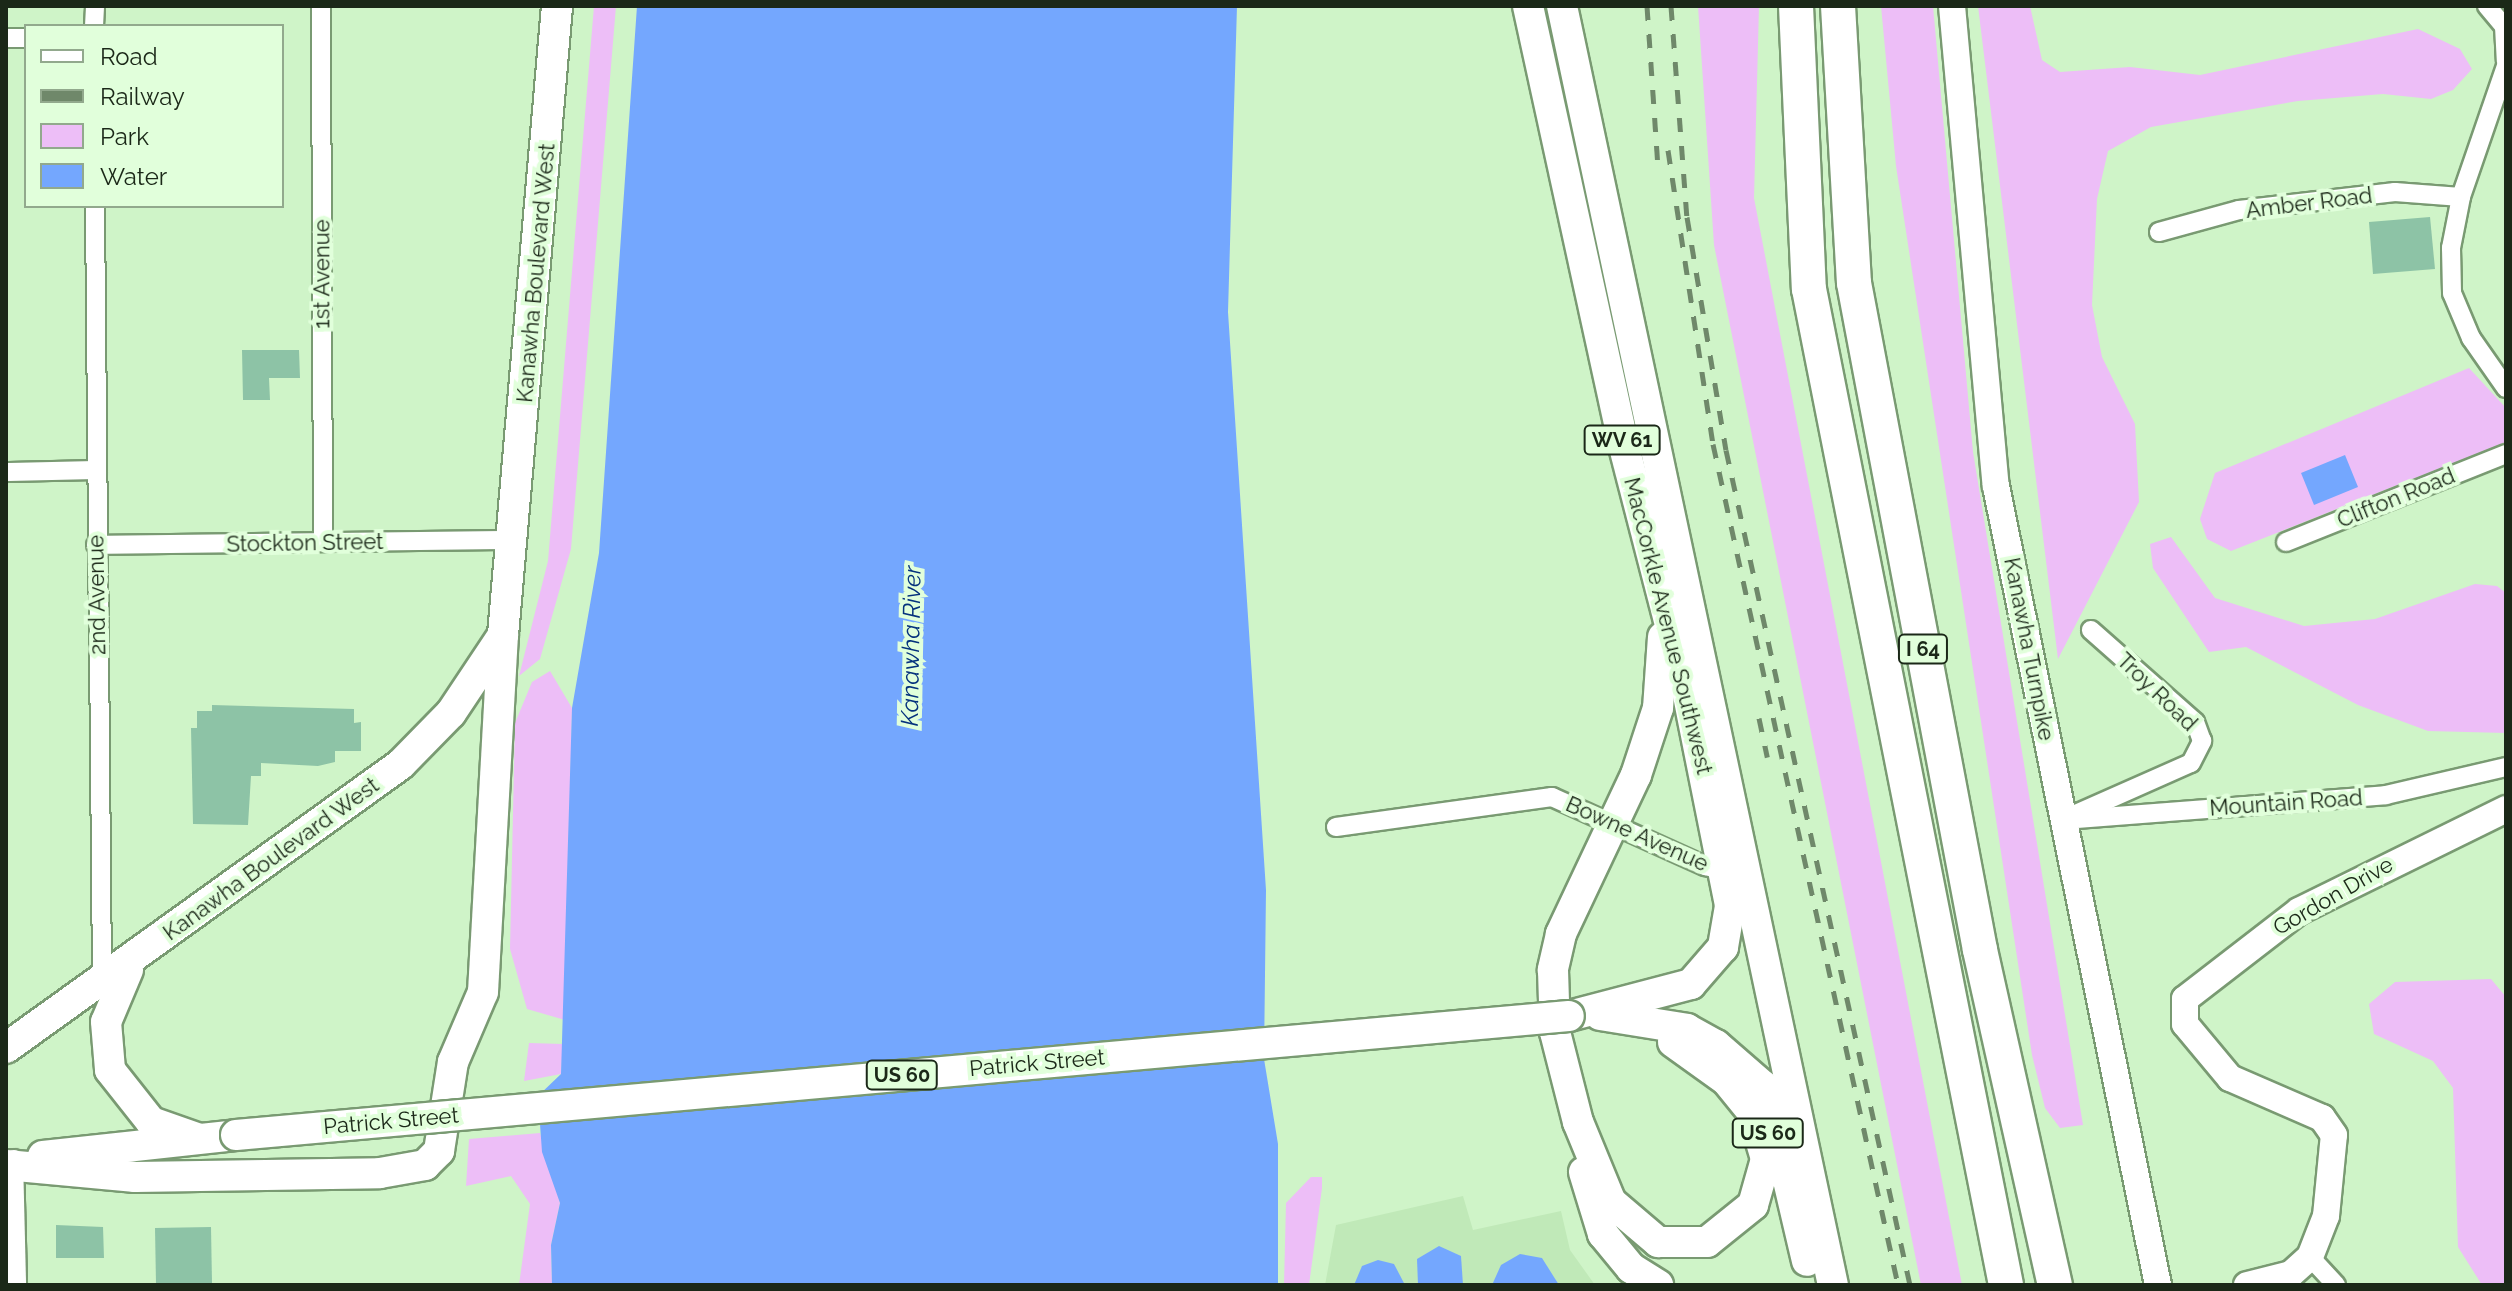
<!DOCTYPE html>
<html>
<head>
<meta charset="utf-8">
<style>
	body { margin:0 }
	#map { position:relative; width:2512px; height:1291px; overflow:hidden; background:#cff4c8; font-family:Raleway,sans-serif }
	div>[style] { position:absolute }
	.built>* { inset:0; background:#c0e9b8 }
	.green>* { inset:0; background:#edbef7 }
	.water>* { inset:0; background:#74a7fe }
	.building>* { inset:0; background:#8dc3a6 }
	.roads { filter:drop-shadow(2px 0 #799a72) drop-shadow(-2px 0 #799a72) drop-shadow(0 2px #799a72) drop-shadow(0 -2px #799a72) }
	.street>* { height:18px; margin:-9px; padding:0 9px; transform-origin:9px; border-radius:9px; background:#fff }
	.secondary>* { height:26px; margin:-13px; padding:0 13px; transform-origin:13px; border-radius:13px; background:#fff }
	.primary>* { height:30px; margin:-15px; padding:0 15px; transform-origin:15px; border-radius:15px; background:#fff }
	.highway>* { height:34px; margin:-17px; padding:0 17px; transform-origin:17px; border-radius:17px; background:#fff }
	.rail>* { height:5px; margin-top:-2.5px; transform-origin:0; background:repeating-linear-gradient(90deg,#6f886a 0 14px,transparent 0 28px) }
	.bridges { filter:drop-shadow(2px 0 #799a72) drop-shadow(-2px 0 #799a72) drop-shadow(0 2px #799a72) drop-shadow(0 -2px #799a72) }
	.primary-bridge>* { height:30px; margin:-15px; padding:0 15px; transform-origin:15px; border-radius:15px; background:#fff }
	span { translate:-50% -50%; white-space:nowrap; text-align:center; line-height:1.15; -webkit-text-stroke:8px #e1ffdb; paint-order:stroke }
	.shield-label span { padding:2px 6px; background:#e1ffdb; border:2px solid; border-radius:6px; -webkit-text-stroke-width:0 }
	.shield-label { font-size:20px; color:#1b2818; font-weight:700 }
	.street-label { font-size:22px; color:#1b2818 }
	.water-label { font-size:24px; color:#05327d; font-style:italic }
	.frame { position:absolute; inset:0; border:8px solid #1b2818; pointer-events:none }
	.legend { position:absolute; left:24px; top:24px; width:260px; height:184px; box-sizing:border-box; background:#e1ffdb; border:2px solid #92a98d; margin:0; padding:10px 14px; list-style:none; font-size:24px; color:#1b2818 }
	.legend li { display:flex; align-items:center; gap:16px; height:40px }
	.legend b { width:40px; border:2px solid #92a98d }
</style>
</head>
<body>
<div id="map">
	<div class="built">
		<div style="clip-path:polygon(1463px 1196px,1473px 1230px,1561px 1211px,1570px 1250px,1595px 1285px,1325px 1285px,1336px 1225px)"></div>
	</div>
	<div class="green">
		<div style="clip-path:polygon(594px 6px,616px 6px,571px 549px,540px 659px,519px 676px,548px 561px)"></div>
		<div style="clip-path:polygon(1698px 6px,1759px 6px,1754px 198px,1962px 1285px,1921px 1285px,1714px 245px)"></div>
		<div style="clip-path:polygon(1881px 6px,1933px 6px,1973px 452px,2083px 1125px,2060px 1128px,2045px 1108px,2032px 1055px,1896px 166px)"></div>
		<div style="clip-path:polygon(1978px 6px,2030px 6px,2042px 60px,2060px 72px,2130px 67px,2200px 75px,2418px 29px,2460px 49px,2472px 69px,2453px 90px,2431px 99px,2383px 94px,2298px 101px,2151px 127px,2108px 151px,2097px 199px,2092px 305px,2102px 357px,2135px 424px,2139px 502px,2058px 659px)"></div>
		<div style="clip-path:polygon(2469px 368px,2506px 408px,2506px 442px,2231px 551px,2207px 539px,2200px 519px,2215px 473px)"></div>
		<div style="clip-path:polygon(2171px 537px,2215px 598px,2304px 626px,2375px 619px,2475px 584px,2497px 586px,2506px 593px,2506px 733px,2428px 731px,2358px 705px,2246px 647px,2209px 652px,2153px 568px,2150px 544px)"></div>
		<div style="clip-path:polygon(550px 671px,572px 708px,565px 1020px,527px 1009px,510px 949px,515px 723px,532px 682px)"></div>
		<div style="clip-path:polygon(2491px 979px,2506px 997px,2506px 1285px,2482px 1285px,2458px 1247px,2453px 1088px,2433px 1061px,2374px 1034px,2369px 1004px,2395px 982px)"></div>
		<div style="clip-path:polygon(529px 1043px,563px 1044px,561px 1074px,524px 1081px)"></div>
		<div style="clip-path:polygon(540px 1133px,560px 1203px,551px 1245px,552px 1285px,519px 1285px,530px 1204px,511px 1176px,466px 1186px,469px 1139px)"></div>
		<div style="clip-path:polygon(1311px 1177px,1322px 1177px,1322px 1188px,1309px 1285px,1284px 1285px,1286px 1203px)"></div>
	</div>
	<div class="water">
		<div style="clip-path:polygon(637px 6px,1237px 6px,1228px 312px,1266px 890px,1264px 1059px,1278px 1144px,1278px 1285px,552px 1285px,551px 1245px,560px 1203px,542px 1152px,538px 1096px,561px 1074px,572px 708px,599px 553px)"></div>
		<div style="clip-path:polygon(2345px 455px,2358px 487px,2314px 505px,2301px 473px)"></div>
		<div style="clip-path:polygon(1439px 1246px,1461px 1256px,1463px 1285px,1418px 1285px,1417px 1259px)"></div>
		<div style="clip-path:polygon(1520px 1254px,1542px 1258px,1559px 1285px,1492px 1285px,1501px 1265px)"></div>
		<div style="clip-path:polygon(1378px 1260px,1394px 1264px,1405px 1285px,1354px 1285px,1362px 1266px)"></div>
	</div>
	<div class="building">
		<div style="clip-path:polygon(2430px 217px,2435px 269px,2373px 274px,2369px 222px)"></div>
		<div style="clip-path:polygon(242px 350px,299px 350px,300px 378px,269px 378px,270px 400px,243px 400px)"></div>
		<div style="clip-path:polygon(212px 705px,354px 709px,354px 723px,361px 722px,361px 751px,335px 751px,335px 762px,318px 766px,261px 763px,261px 776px,251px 776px,248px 825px,193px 824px,191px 728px,197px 728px,197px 711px,212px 711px)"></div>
		<div style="clip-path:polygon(56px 1225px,103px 1227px,104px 1258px,56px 1258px)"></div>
		<div style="clip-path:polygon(211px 1227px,212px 1283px,156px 1284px,155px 1228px)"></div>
	</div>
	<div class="roads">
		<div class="street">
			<div style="left:321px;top:6px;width:536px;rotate:89.79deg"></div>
			<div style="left:2487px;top:6px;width:26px;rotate:50deg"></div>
			<div style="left:2504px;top:26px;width:35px;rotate:87deg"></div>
			<div style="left:94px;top:26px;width:20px;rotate:-87deg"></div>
			<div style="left:6px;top:38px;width:20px"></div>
			<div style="left:2506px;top:66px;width:139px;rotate:109deg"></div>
			<div style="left:2461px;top:197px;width:52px;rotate:101.1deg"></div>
			<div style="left:2451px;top:248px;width:45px;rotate:88.7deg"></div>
			<div style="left:2452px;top:293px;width:49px;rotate:67.1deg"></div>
			<div style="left:2471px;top:338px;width:61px;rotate:55deg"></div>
			<div style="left:95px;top:206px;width:777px;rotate:89.48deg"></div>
			<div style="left:2159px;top:232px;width:83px;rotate:-15.4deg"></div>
			<div style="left:2239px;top:210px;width:157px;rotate:-6.6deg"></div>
			<div style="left:2395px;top:192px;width:66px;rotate:4.3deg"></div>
			<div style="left:6px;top:472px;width:91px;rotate:-1.3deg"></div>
			<div style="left:2286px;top:542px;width:237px;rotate:-21.8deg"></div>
			<div style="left:96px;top:545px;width:418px;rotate:-0.7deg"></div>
			<div style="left:2069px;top:817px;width:133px;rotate:-23.9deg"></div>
			<div style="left:2191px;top:763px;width:25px;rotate:-63deg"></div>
			<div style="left:2202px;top:741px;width:20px;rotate:-110deg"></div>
			<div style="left:2195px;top:722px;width:139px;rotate:-138.5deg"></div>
			<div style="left:2063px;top:820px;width:324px;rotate:-4.4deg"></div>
			<div style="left:2386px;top:795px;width:123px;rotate:-13.1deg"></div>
			<div style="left:1336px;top:827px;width:218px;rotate:-7.9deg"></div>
			<div style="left:1552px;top:797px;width:168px;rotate:24.3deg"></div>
			<div style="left:1705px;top:866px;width:27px;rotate:13deg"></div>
			<div style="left:14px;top:1159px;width:126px;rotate:88.6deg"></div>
			<div style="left:2310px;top:1257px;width:38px;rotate:47deg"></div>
		</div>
		<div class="secondary">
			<div style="left:1952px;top:6px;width:482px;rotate:84.8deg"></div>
			<div style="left:1996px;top:486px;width:815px;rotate:78.54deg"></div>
			<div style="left:2247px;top:1285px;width:45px;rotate:-14deg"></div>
			<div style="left:2291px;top:1274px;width:25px;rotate:-42deg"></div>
			<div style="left:2310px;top:1257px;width:44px;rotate:-68.7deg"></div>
			<div style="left:2326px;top:1216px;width:81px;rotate:-84.4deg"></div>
			<div style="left:2334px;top:1135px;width:21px;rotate:-125deg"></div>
			<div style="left:2322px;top:1118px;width:100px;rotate:-156.5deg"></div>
			<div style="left:2230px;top:1078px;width:70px;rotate:-129.8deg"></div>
			<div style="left:2185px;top:1024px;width:25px;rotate:-90deg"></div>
			<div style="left:2185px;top:999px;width:144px;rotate:-37.7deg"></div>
			<div style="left:2299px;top:911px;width:231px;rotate:-26.2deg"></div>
		</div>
		<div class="primary">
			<div style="left:1528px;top:6px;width:447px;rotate:77.7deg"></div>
			<div style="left:1623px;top:443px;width:255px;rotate:75.5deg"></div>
			<div style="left:1687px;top:690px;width:220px;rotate:78.7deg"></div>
			<div style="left:1730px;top:906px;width:42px;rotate:99.7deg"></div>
			<div style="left:1723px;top:947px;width:49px;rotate:130.9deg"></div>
			<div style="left:1691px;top:984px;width:126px;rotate:165.3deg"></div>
			<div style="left:1562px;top:6px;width:1307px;rotate:78.04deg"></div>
			<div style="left:1663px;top:637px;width:71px;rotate:94deg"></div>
			<div style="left:1658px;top:708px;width:71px;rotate:108.2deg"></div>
			<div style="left:1636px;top:775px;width:176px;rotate:115.3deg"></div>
			<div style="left:1561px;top:934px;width:37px;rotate:103deg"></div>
			<div style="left:1553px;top:970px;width:62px;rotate:88.2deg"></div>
			<div style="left:1555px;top:1032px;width:93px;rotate:75.7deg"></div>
			<div style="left:1578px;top:1122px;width:87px;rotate:67.6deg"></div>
			<div style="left:1611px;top:1202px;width:62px;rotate:40.4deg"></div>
			<div style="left:1658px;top:1242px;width:49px"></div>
			<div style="left:1707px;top:1242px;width:59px;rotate:-38.8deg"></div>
			<div style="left:1753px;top:1205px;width:48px;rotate:-74.2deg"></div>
			<div style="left:1766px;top:1159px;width:56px;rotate:-106.5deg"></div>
			<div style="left:128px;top:970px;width:56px;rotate:112.9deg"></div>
			<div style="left:106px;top:1022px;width:48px;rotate:85.2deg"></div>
			<div style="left:110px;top:1070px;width:66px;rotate:51.7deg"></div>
			<div style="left:151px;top:1122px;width:49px;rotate:19.2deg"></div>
			<div style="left:1600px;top:1015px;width:88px;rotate:9.1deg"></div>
			<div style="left:1687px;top:1029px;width:33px;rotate:29deg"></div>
			<div style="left:1716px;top:1045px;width:61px;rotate:41deg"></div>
			<div style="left:1762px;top:1085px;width:66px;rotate:58.7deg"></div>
			<div style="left:1673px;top:1042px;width:67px;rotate:35.8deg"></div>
			<div style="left:1727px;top:1081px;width:60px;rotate:51deg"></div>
			<div style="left:1765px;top:1128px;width:57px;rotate:66.1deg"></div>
			<div style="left:1788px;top:1180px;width:83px;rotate:76.8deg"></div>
			<div style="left:6px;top:1048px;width:486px;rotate:-35.7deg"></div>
			<div style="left:401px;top:764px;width:71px;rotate:-45.6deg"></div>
			<div style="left:451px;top:713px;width:94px;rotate:-56.3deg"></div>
			<div style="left:43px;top:1156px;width:194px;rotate:-6.2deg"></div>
			<div style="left:6px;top:1165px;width:130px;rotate:5.3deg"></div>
			<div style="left:135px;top:1177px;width:245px;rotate:-0.9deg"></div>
			<div style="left:380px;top:1173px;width:46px;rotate:-10.1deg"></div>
			<div style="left:425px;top:1165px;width:20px;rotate:-45deg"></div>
			<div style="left:439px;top:1151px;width:90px;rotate:-81.1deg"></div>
			<div style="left:453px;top:1062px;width:76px;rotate:-66.8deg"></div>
			<div style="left:483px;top:992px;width:358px;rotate:-86.8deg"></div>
			<div style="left:503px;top:635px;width:631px;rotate:-85.09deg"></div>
			<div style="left:1584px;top:1172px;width:65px;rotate:73deg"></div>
			<div style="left:1603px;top:1234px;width:44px;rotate:50.5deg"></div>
			<div style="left:1631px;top:1268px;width:32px;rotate:32deg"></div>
		</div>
		<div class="highway">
			<div style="left:1796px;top:6px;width:283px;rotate:87.4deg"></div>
			<div style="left:1809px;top:289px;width:1015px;rotate:78.81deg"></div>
			<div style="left:1838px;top:6px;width:277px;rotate:86.7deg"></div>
			<div style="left:1854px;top:283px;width:679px;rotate:79.3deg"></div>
			<div style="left:1980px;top:950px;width:343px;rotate:77.4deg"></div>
		</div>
	</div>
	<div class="rail">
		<div style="left:1647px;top:6px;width:162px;rotate:86.1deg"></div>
		<div style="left:1671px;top:6px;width:212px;rotate:85.7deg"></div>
		<div style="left:1687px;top:217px;width:236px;rotate:80.5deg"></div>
		<div style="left:1726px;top:450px;width:855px;rotate:77.57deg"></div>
		<div style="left:1668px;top:150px;width:297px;rotate:81.3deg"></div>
		<div style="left:1713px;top:444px;width:861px;rotate:77.59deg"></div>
		<div style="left:1759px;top:718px;width:40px;rotate:78deg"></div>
	</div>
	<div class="bridges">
		<div class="primary-bridge">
			<div style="left:236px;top:1135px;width:1338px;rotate:-5.1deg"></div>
		</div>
	</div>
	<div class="shield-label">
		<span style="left:1622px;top:440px">WV 61</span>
		<span style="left:1923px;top:649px">I 64</span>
		<span style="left:902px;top:1075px">US 60</span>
		<span style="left:1768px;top:1133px">US 60</span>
	</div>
	<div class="street-label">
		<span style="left:2309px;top:203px;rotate:-7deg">Amber Road</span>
		<span style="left:536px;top:273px;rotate:-85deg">Kanawha Boulevard West</span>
		<span style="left:322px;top:274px;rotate:-90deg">1st Avenue</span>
		<span style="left:2396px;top:498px;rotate:-22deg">Clifton Road</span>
		<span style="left:305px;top:543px;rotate:-1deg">Stockton Street</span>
		<span style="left:97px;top:595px;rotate:-91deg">2nd Avenue</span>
		<span style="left:1668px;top:626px;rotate:76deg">MacCorkle Avenue Southwest</span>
		<span style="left:2029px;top:649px;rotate:79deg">Kanawha Turnpike</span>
		<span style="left:2157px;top:692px;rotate:44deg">Troy Road</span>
		<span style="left:2286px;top:803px;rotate:-4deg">Mountain Road</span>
		<span style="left:1637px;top:834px;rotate:24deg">Bowne Avenue</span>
		<span style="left:271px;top:859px;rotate:-36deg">Kanawha Boulevard West</span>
		<span style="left:2333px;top:896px;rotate:-30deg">Gordon Drive</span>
		<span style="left:1037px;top:1063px;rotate:-5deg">Patrick Street</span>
		<span style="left:391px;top:1121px;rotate:-5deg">Patrick Street</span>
	</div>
	<div class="water-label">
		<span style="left:911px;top:646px;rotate:-89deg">Kanawha River</span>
	</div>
	<div class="frame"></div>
	<ul class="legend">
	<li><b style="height:10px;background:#fff"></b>Road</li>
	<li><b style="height:10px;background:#6f886a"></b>Railway</li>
	<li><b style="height:22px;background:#edbef7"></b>Park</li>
	<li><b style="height:22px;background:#74a7fe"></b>Water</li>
	</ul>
</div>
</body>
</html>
